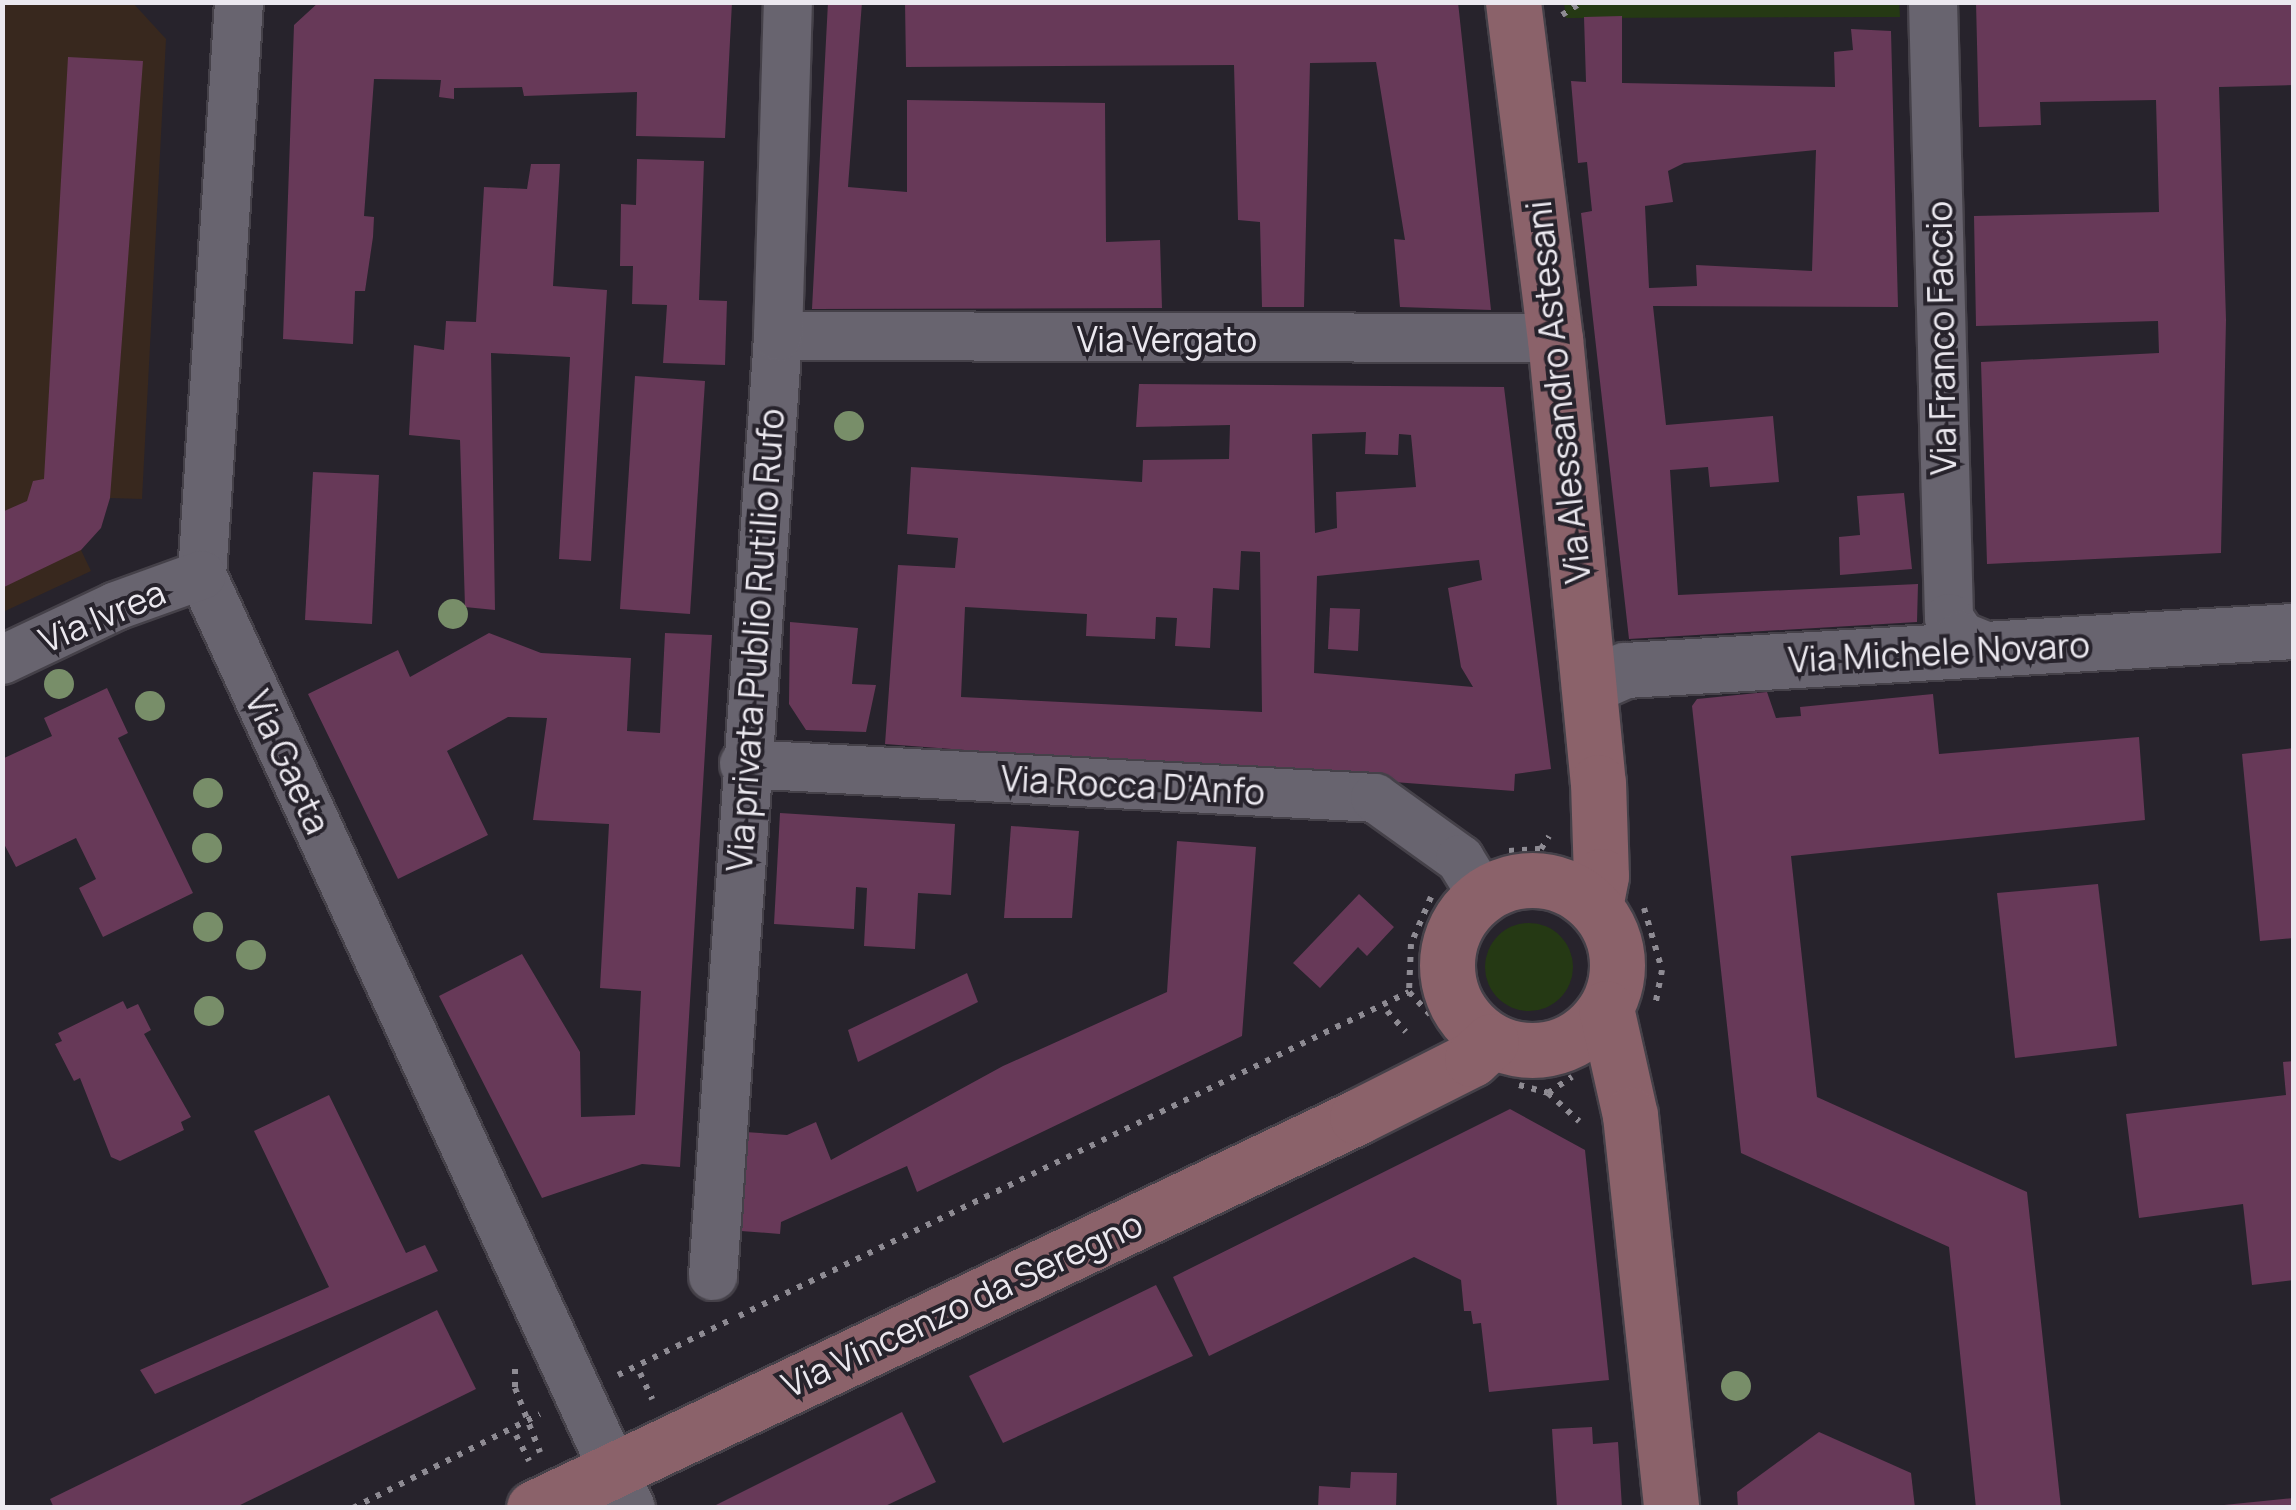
<!DOCTYPE html>
<html>
<head>
<meta charset="utf-8">
<style>
	body { margin:0 }
	#map { position:relative; width:2296px; height:1510px; overflow:hidden; background:#27232c; font-family:Manrope,sans-serif }
	div>[style] { position:absolute }
	.education>* { inset:0; background:#38281e }
	.green>* { inset:0; background:#253914 }
	.round { border-radius:50% }
	.building>* { inset:0; background:#673958 }
	.path>* { height:6px; margin-top:-3px; transform-origin:0; background:repeating-linear-gradient(90deg,#8e8b93 0 5px,transparent 0 13px) }
	.roads { filter:drop-shadow(2px 0 #454149) drop-shadow(-2px 0 #454149) drop-shadow(0 2px #454149) drop-shadow(0 -2px #454149) }
	.minor>* { height:48px; margin:-24px; padding:0 24px; transform-origin:24px; border-radius:24px; background:#68646f }
	.tertiary>* { height:55px; margin:-27.5px; padding:0 27.5px; transform-origin:27.5px; border-radius:27.5px; background:#68646f }
	.secondary>* { height:55px; margin:-27.5px; padding:0 27.5px; transform-origin:27.5px; border-radius:27.5px; background:#8b626a }
	.secondary>.ring { margin:-27.5px; padding:0; box-sizing:content-box; background:none; border:55px solid #8b626a; border-radius:50% }
	.trees>* { width:30px; height:30px; margin:-15px; border-radius:50%; background:#788e69 }
	span { translate:-50% -50%; white-space:nowrap; text-align:center; line-height:1.15; -webkit-text-stroke:8px #27232c; paint-order:stroke }
	.street-label { font-size:35px; color:#ebe8ef }
	.frame { position:absolute; inset:0; border:5px solid #ebe8ef; pointer-events:none }
</style>
</head>
<body>
<div id="map">
	<div class="education">
		<div style="clip-path:polygon(2px 3px,133px 3px,166px 39px,142px 499px,110px 498px,81px 550px,91px 571px,3px 612px)"></div>
	</div>
	<div class="green">
		<div style="clip-path:polygon(1899px 2px,1900px 17px,1566px 18px,1564px 3px)"></div>
		<div class="round" style="left:1485px;top:923px;width:88px;height:88px"></div>
	</div>
	<div class="building">
		<div style="clip-path:polygon(319px 2px,732px 2px,725px 138px,636px 136px,637px 92px,524px 96px,522px 87px,454px 88px,454px 99px,439px 97px,441px 80px,374px 79px,364px 216px,374px 217px,373px 237px,365px 291px,355px 291px,353px 344px,283px 339px,294px 25px)"></div>
		<div style="clip-path:polygon(828px 2px,862px 2px,848px 187px,907px 192px,907px 100px,1105px 103px,1106px 242px,1160px 240px,1162px 308px,812px 309px)"></div>
		<div style="clip-path:polygon(905px 2px,1458px 2px,1491px 310px,1400px 307px,1394px 239px,1405px 240px,1376px 62px,1310px 63px,1304px 307px,1262px 307px,1260px 222px,1238px 220px,1234px 65px,906px 67px)"></div>
		<div style="clip-path:polygon(1976px 2px,2294px 2px,2294px 85px,2219px 87px,2226px 320px,2221px 553px,1987px 564px,1981px 362px,2159px 353px,2158px 321px,1976px 326px,1974px 216px,2159px 212px,2156px 100px,2040px 102px,2041px 125px,1979px 127px)"></div>
		<div style="clip-path:polygon(evenodd,1622px 16px,1622px 83px,1835px 87px,1834px 52px,1853px 50px,1851px 29px,1891px 31px,1898px 307px,1653px 306px,1666px 425px,1773px 416px,1779px 482px,1710px 487px,1708px 467px,1670px 470px,1678px 595px,1918px 584px,1917px 622px,1629px 639px,1581px 213px,1592px 211px,1590px 192px,1587px 162px,1578px 163px,1571px 81px,1586px 82px,1584px 17px,1622px 16px,1816px 150px,1812px 271px,1696px 265px,1697px 286px,1649px 288px,1645px 206px,1673px 202px,1668px 171px,1684px 163px,1816px 150px)"></div>
		<div style="clip-path:polygon(68px 57px,143px 61px,110px 498px,101px 528px,81px 550px,2px 588px,2px 512px,27px 501px,33px 481px,44px 479px)"></div>
		<div style="clip-path:polygon(637px 159px,704px 161px,699px 300px,727px 301px,725px 365px,663px 363px,667px 305px,632px 304px,633px 266px,620px 266px,621px 204px,636px 205px)"></div>
		<div style="clip-path:polygon(531px 164px,560px 164px,553px 286px,607px 290px,591px 561px,559px 559px,570px 357px,491px 353px,495px 610px,465px 607px,460px 440px,409px 435px,414px 345px,444px 350px,446px 321px,476px 322px,484px 187px,527px 189px)"></div>
		<div style="clip-path:polygon(635px 376px,705px 381px,690px 614px,620px 609px)"></div>
		<div style="clip-path:polygon(evenodd,1139px 384px,1504px 387px,1551px 769px,1515px 774px,1514px 791px,885px 744px,898px 565px,955px 568px,958px 538px,907px 534px,911px 467px,1142px 482px,1143px 460px,1229px 459px,1230px 425px,1136px 427px,1139px 384px,1366px 432px,1365px 454px,1398px 455px,1399px 434px,1411px 435px,1416px 487px,1336px 492px,1337px 528px,1315px 533px,1312px 434px,1366px 432px,1139px 384px,1241px 551px,1260px 552px,1262px 712px,961px 697px,965px 607px,1087px 614px,1086px 636px,1155px 639px,1156px 617px,1177px 618px,1175px 646px,1210px 648px,1213px 588px,1239px 590px,1241px 551px,1139px 384px,1479px 560px,1482px 580px,1448px 588px,1461px 667px,1473px 687px,1314px 673px,1317px 576px,1479px 560px)"></div>
		<div style="clip-path:polygon(313px 472px,379px 475px,372px 624px,305px 620px)"></div>
		<div style="clip-path:polygon(1904px 493px,1912px 569px,1840px 575px,1839px 537px,1860px 535px,1857px 496px)"></div>
		<div style="clip-path:polygon(1330px 608px,1360px 609px,1358px 651px,1328px 649px)"></div>
		<div style="clip-path:polygon(790px 622px,858px 628px,852px 684px,876px 685px,866px 732px,806px 730px,789px 704px)"></div>
		<div style="clip-path:polygon(489px 633px,541px 653px,631px 658px,627px 731px,660px 733px,665px 633px,712px 635px,680px 1167px,642px 1164px,542px 1198px,439px 996px,522px 954px,580px 1052px,581px 1117px,635px 1115px,641px 991px,600px 988px,609px 824px,533px 820px,547px 718px,508px 717px,447px 751px,488px 835px,398px 879px,308px 694px,398px 650px,410px 677px)"></div>
		<div style="clip-path:polygon(107px 688px,128px 733px,118px 738px,193px 893px,103px 937px,79px 888px,96px 879px,76px 838px,16px 867px,2px 840px,2px 759px,52px 736px,44px 718px)"></div>
		<div style="clip-path:polygon(1767px 692px,1776px 718px,1801px 716px,1800px 707px,1933px 694px,1939px 754px,2139px 737px,2145px 820px,1791px 856px,1817px 1097px,2027px 1192px,2061px 1508px,1976px 1508px,1949px 1247px,1741px 1153px,1692px 706px,1697px 699px)"></div>
		<div style="clip-path:polygon(2294px 748px,2294px 938px,2260px 941px,2242px 754px)"></div>
		<div style="clip-path:polygon(780px 813px,955px 824px,951px 895px,918px 893px,915px 949px,864px 946px,867px 888px,856px 887px,854px 929px,774px 924px)"></div>
		<div style="clip-path:polygon(1011px 826px,1079px 831px,1072px 918px,1004px 918px)"></div>
		<div style="clip-path:polygon(1177px 841px,1256px 847px,1242px 1036px,917px 1192px,907px 1166px,781px 1222px,780px 1234px,741px 1231px,745px 1132px,787px 1135px,816px 1122px,831px 1160px,1003px 1066px,1167px 992px)"></div>
		<div style="clip-path:polygon(2098px 884px,2117px 1046px,2015px 1058px,1997px 893px)"></div>
		<div style="clip-path:polygon(1359px 894px,1394px 927px,1367px 956px,1358px 947px,1320px 988px,1293px 963px)"></div>
		<div style="clip-path:polygon(967px 973px,978px 1002px,858px 1062px,848px 1030px)"></div>
		<div style="clip-path:polygon(123px 1001px,127px 1009px,138px 1004px,151px 1030px,144px 1034px,191px 1117px,181px 1122px,184px 1130px,120px 1161px,111px 1157px,80px 1078px,74px 1081px,55px 1044px,62px 1041px,58px 1033px)"></div>
		<div style="clip-path:polygon(2294px 1061px,2294px 1280px,2252px 1285px,2243px 1204px,2139px 1218px,2126px 1114px,2286px 1095px,2283px 1062px)"></div>
		<div style="clip-path:polygon(329px 1095px,406px 1253px,425px 1245px,438px 1271px,155px 1394px,140px 1370px,329px 1287px,254px 1131px)"></div>
		<div style="clip-path:polygon(1510px 1109px,1585px 1150px,1609px 1380px,1489px 1392px,1481px 1323px,1473px 1324px,1471px 1311px,1464px 1311px,1461px 1280px,1414px 1257px,1209px 1356px,1173px 1277px)"></div>
		<div style="clip-path:polygon(1156px 1285px,1193px 1356px,1003px 1443px,969px 1376px)"></div>
		<div style="clip-path:polygon(437px 1310px,476px 1389px,234px 1508px,54px 1508px,50px 1499px)"></div>
		<div style="clip-path:polygon(902px 1412px,936px 1482px,881px 1508px,710px 1508px)"></div>
		<div style="clip-path:polygon(1592px 1427px,1593px 1444px,1618px 1442px,1622px 1508px,1557px 1508px,1552px 1429px)"></div>
		<div style="clip-path:polygon(1819px 1432px,1911px 1473px,1915px 1508px,1738px 1508px,1737px 1492px)"></div>
		<div style="clip-path:polygon(1351px 1472px,1397px 1473px,1396px 1508px,1318px 1508px,1319px 1486px,1350px 1488px)"></div>
		<div style="clip-path:polygon(2294px 1498px,2294px 1508px,2224px 1508px,2224px 1505px)"></div>
	</div>
	<div class="path">
		<div style="left:1562px;top:15px;width:24px;rotate:-33deg"></div>
		<div style="left:1509px;top:851px;width:32px;rotate:-4deg"></div>
		<div style="left:1541px;top:849px;width:15px;rotate:-58deg"></div>
		<div style="left:1431px;top:897px;width:51px;rotate:113.1deg"></div>
		<div style="left:1411px;top:944px;width:48px;rotate:92.4deg"></div>
		<div style="left:1409px;top:992px;width:42px;rotate:46.9deg"></div>
		<div style="left:1644px;top:908px;width:65px;rotate:73.8deg"></div>
		<div style="left:1662px;top:970px;width:33px;rotate:101deg"></div>
		<div style="left:1387px;top:1011px;width:28px;rotate:48deg"></div>
		<div style="left:1519px;top:1085px;width:30px;rotate:15deg"></div>
		<div style="left:1548px;top:1093px;width:42px;rotate:42.1deg"></div>
		<div style="left:1548px;top:1093px;width:29px;rotate:-34deg"></div>
		<div style="left:739px;top:1316px;width:744px;rotate:-25.81deg"></div>
		<div style="left:515px;top:1369px;width:19px;rotate:90deg"></div>
		<div style="left:515px;top:1388px;width:69px;rotate:68.7deg"></div>
		<div style="left:640px;top:1373px;width:29px;rotate:65deg"></div>
		<div style="left:618px;top:1375px;width:123px;rotate:-26.1deg"></div>
		<div style="left:516px;top:1435px;width:29px;rotate:63deg"></div>
		<div style="left:353px;top:1508px;width:209px;rotate:-26.7deg"></div>
	</div>
	<div class="roads">
		<div class="minor">
			<div style="left:239px;top:2px;width:574px;rotate:93.69deg"></div>
			<div style="left:202px;top:575px;width:1027px;rotate:65.31deg"></div>
			<div style="left:1933px;top:2px;width:616px;rotate:88.51deg"></div>
			<div style="left:1949px;top:618px;width:22px;rotate:56deg"></div>
			<div style="left:1961px;top:636px;width:32px;rotate:22deg"></div>
			<div style="left:778px;top:336px;width:777px;rotate:0.15deg"></div>
			<div style="left:2px;top:660px;width:126px;rotate:-25.3deg"></div>
			<div style="left:116px;top:606px;width:91px;rotate:-19.8deg"></div>
			<div style="left:744px;top:764px;width:632px;rotate:3.08deg"></div>
			<div style="left:1375px;top:798px;width:105px;rotate:35.7deg"></div>
			<div style="left:1460px;top:859px;width:42px;rotate:58.6deg"></div>
			<div style="left:713px;top:1276px;width:942px;rotate:-86.04deg"></div>
			<div style="left:778px;top:336px;width:334px;rotate:-88.3deg"></div>
		</div>
		<div class="tertiary">
			<div style="left:1589px;top:686px;width:39px;rotate:-24deg"></div>
			<div style="left:1625px;top:670px;width:670px;rotate:-3.34deg"></div>
		</div>
		<div class="secondary">
			<div style="left:1513px;top:2px;width:339px;rotate:82.9deg"></div>
			<div style="left:1555px;top:338px;width:446px;rotate:84.5deg"></div>
			<div style="left:1598px;top:782px;width:94px;rotate:88.2deg"></div>
			<div style="left:1601px;top:876px;width:32px;rotate:101deg"></div>
			<div class="ring" style="left:1447px;top:880px;width:115px;height:115px"></div>
			<div style="left:1606px;top:1008px;width:110px;rotate:77.4deg"></div>
			<div style="left:1630px;top:1115px;width:395px;rotate:84deg"></div>
			<div style="left:534px;top:1508px;width:911px;rotate:-25.41deg"></div>
			<div style="left:1357px;top:1117px;width:129px;rotate:-26.8deg"></div>
			<div style="left:1472px;top:1059px;width:26px;rotate:-43deg"></div>
		</div>
	</div>
	<div class="trees">
		<div style="left:849px;top:426px"></div>
		<div style="left:453px;top:614px"></div>
		<div style="left:59px;top:684px"></div>
		<div style="left:150px;top:706px"></div>
		<div style="left:208px;top:793px"></div>
		<div style="left:207px;top:848px"></div>
		<div style="left:208px;top:927px"></div>
		<div style="left:251px;top:955px"></div>
		<div style="left:209px;top:1011px"></div>
		<div style="left:1736px;top:1386px"></div>
	</div>
	<div class="street-label">
		<span style="left:1941px;top:338px;rotate:-91deg">Via Franco Faccio</span>
		<span style="left:1167px;top:339px">Via Vergato</span>
		<span style="left:1558px;top:392px;rotate:-96deg">Via Alessandro Astesani</span>
		<span style="left:102px;top:616px;rotate:-23deg">Via Ivrea</span>
		<span style="left:755px;top:640px;rotate:-86deg">Via privata Publio Rutilio Rufo</span>
		<span style="left:1939px;top:652px;rotate:-3deg">Via Michele Novaro</span>
		<span style="left:288px;top:762px;rotate:65deg">Via Gaeta</span>
		<span style="left:1133px;top:785px;rotate:3deg">Via Rocca D'Anfo</span>
		<span style="left:962px;top:1304px;rotate:-25deg">Via Vincenzo da Seregno</span>
	</div>
	<div class="frame"></div>
</div>
</body>
</html>
